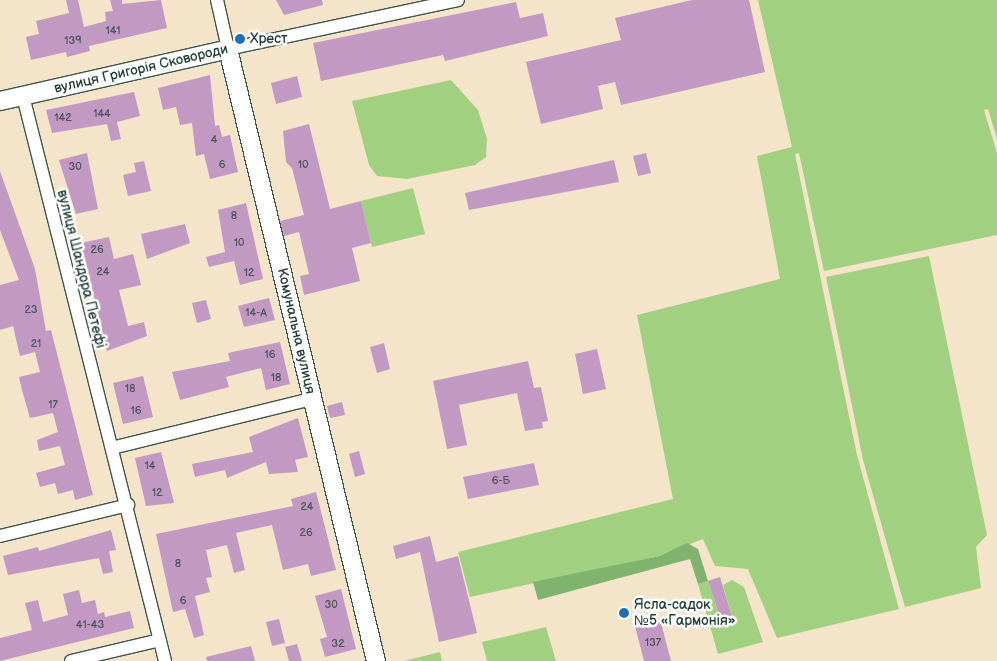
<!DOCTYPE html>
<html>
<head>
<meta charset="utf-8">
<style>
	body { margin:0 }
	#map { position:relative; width:997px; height:661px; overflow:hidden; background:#f3e4ca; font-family:"Balsamiq Sans",sans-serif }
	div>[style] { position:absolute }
	.green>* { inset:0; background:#a1d180 }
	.forest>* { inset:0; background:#80b36e }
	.building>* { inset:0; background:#c299c2 }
	.roads { filter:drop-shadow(1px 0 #3f564a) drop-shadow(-1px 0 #3f564a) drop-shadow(0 1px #3f564a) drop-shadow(0 -1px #3f564a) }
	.minor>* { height:12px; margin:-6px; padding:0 6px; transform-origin:6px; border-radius:6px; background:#fff }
	.secondary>* { height:18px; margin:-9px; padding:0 9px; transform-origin:9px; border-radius:9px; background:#fff }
	.dots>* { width:14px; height:14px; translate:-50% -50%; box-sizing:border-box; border:2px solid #fff; border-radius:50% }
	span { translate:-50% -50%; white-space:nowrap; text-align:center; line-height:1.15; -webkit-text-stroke:5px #fff; paint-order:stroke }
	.number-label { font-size:11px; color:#485458 }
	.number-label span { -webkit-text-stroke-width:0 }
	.poi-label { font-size:14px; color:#1f3d34 }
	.left { translate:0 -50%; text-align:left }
	.street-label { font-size:14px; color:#1f3d34 }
</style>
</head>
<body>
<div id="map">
	<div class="green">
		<div style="clip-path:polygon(758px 0,997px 0,997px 139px,988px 109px,984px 110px,997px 153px,997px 235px,824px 271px,799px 153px,795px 154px,857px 455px,899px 609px,777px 638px,748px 569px,715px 566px,703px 539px,660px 556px,470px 597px,458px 552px,673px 499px,637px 315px,780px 279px,757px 156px,792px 147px)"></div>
		<div style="clip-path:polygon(451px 80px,478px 110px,487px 139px,486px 157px,475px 165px,407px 179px,377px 176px,369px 165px,352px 101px)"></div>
		<div style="clip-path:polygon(413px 188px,425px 234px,372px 247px,361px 201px)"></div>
		<div style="clip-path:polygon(929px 256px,987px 535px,976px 547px,981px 588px,905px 607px,863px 460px,826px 277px)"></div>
		<div style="clip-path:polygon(732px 580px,744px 587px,763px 642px,718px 654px,698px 584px,708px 581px,723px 626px,734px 623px,723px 585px)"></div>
		<div style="clip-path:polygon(546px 627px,556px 661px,487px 661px,482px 642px)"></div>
		<div style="clip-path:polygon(440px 652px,442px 661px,404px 661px)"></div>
	</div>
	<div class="forest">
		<div style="clip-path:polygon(687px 543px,698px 549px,708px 581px,698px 584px,690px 559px,538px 600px,533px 582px,660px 556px)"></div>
	</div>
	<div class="building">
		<div style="clip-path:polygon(66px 0,78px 0,84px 27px,106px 21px,105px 12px,113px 11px,110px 0,122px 0,122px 4px,161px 0,167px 28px,89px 46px,90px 51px,67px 57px,66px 52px,31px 60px,26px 37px,39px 34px,36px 21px,69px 13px)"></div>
		<div style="clip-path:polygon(276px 0,322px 0,323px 5px,284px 15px)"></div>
		<div style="clip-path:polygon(692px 0,749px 0,765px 72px,621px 105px,615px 82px,598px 86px,603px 109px,541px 124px,526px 62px,621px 40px,615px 18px)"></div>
		<div style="clip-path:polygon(516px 2px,520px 18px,543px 13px,548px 36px,445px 61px,443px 55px,321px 81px,313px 43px)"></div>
		<div style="clip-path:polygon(210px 75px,215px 126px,219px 125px,222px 137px,230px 135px,238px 172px,210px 179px,204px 154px,196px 156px,192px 123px,180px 125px,176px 107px,163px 110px,158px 88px)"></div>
		<div style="clip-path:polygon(297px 76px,302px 97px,276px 104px,271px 83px)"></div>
		<div style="clip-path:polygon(134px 92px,140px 116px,117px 122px,121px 139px,111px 141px,107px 124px,52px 133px,46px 110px)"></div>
		<div style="clip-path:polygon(309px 124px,330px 209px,361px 201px,371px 243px,352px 248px,360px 281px,304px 295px,300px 276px,309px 274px,299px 232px,284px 236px,280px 221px,304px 215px,292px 168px,286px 162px,283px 131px)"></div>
		<div style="clip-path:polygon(87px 153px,98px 209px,76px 214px,59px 160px)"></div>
		<div style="clip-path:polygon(646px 153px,651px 173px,638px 176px,633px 156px)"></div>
		<div style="clip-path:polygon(614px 160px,619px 182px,469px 210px,465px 193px)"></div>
		<div style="clip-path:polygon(144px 161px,151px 191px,128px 196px,123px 175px,136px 172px,134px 163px)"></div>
		<div style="clip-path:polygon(0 171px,35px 269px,46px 331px,51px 330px,93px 495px,75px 500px,73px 490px,58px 494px,55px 483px,40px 487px,36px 473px,65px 465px,60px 446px,39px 451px,37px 440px,58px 432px,53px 413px,30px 418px,22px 390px,19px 377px,40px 372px,35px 352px,20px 356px,13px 326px,0 330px,0 285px,19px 280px,0 230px)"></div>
		<div style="clip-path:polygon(246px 203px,263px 279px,240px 285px,234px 261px,209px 267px,206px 257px,225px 252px,218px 210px)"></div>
		<div style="clip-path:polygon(185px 224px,190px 243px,147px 259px,141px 234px)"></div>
		<div style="clip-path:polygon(109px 237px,114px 259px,133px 254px,141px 285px,119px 290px,128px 326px,144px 322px,147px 336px,107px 351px,81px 243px)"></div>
		<div style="clip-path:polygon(269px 298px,275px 320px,244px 327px,238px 306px)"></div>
		<div style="clip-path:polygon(206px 300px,211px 319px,197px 323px,192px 303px)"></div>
		<div style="clip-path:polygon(280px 342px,290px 384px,266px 390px,261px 368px,226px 377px,229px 387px,180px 400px,172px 372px,230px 361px,228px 353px)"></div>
		<div style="clip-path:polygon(384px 343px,390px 369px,377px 373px,370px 347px)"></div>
		<div style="clip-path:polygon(597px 349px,606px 389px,583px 394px,575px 354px)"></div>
		<div style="clip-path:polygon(528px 361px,534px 388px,541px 387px,548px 421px,542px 422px,543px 428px,525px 431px,517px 393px,459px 405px,467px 445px,447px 449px,433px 381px)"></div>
		<div style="clip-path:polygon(143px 376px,153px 417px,123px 424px,113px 383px)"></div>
		<div style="clip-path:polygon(342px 402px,345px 415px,330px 418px,327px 406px)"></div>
		<div style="clip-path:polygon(298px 418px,308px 457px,295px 460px,298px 472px,269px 474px,266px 462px,227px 478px,225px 470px,195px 477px,192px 464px,253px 452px,249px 437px)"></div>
		<div style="clip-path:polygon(359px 451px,365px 474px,355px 477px,349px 454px)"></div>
		<div style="clip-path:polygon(161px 452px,174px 503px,146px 506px,135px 458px)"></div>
		<div style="clip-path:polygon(534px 463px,539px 485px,468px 499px,463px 477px)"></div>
		<div style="clip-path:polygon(316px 492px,336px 570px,311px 576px,308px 564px,283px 570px,272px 525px,236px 533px,245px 570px,234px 573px,227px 545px,206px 550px,212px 577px,206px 578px,210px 592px,195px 596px,204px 635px,194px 638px,185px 609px,173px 612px,156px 534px,293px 506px,291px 499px)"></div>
		<div style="clip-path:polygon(111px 530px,116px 550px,109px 551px,113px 572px,103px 574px,99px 558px,8px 575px,3px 556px,38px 547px,39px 551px)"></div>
		<div style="clip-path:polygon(430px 536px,436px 562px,458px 556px,477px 633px,439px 642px,420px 552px,396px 559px,393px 546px)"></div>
		<div style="clip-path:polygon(720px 577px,734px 623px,723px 626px,708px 581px)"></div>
		<div style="clip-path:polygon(341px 589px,356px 649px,325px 657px,320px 639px,327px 637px,315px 596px)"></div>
		<div style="clip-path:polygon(79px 590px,82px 603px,95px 600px,98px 614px,104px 612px,105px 617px,130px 611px,134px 628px,0 661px,0 638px,32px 630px,25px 603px,38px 600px,43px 622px,68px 615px,63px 594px)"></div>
		<div style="clip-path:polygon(279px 619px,285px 643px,272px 646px,266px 622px)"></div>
		<div style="clip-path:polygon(660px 619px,671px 661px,644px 661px,635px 626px)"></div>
		<div style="clip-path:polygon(297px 644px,302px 661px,289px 661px,285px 647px)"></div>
		<div style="clip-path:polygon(251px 646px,255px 661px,207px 661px,206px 657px)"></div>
	</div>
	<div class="roads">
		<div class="minor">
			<div style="left:217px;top:0;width:50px;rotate:77.3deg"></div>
			<div style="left:228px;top:49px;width:235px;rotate:-12deg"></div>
			<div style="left:23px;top:96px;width:583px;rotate:75.89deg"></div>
			<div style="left:112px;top:448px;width:206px;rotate:-13.8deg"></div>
			<div style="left:0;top:536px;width:132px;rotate:-13.6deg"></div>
			<div style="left:71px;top:661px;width:91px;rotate:-13.3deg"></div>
		</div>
		<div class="secondary">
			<div style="left:0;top:101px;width:234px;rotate:-12.8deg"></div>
			<div style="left:228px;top:49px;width:630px;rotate:76.41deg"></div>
		</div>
	</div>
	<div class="dots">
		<div style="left:240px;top:39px;background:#1f6fb2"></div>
		<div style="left:624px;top:613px;background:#1f6fb2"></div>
	</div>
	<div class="number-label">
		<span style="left:113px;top:31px">141</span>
		<span style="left:73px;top:41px">139</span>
		<span style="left:102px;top:114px">144</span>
		<span style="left:63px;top:118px">142</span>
		<span style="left:214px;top:140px">4</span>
		<span style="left:222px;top:165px">6</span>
		<span style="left:303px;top:165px">10</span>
		<span style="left:75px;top:167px">30</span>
		<span style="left:234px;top:216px">8</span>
		<span style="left:239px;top:243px">10</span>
		<span style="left:97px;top:250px">26</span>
		<span style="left:103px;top:272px">24</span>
		<span style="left:249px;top:273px">12</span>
		<span style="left:31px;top:310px">23</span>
		<span style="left:256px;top:313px">14-А</span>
		<span style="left:36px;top:344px">21</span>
		<span style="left:270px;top:355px">16</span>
		<span style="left:276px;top:378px">18</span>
		<span style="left:130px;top:389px">18</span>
		<span style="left:53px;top:405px">17</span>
		<span style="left:136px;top:411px">16</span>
		<span style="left:150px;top:466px">14</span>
		<span style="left:501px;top:481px">6-Б</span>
		<span style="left:157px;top:493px">12</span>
		<span style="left:307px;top:507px">24</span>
		<span style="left:306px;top:533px">26</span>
		<span style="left:178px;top:564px">8</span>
		<span style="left:183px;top:601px">6</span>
		<span style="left:331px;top:605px">30</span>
		<span style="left:90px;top:625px">41-43</span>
		<span style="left:653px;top:643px">137</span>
		<span style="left:338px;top:644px">32</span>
	</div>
	<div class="poi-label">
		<span class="left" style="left:250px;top:39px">Хрест</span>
		<span class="left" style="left:634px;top:613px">Ясла-садок<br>№5 «Гармонія»</span>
	</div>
	<div class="street-label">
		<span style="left:141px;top:69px;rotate:-13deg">вулиця Григорія Сковороди</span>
		<span style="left:81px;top:269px;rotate:76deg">вулиця Шандора Петефі</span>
		<span style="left:296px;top:331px;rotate:77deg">Комунальна вулиця</span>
	</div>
</div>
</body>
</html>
